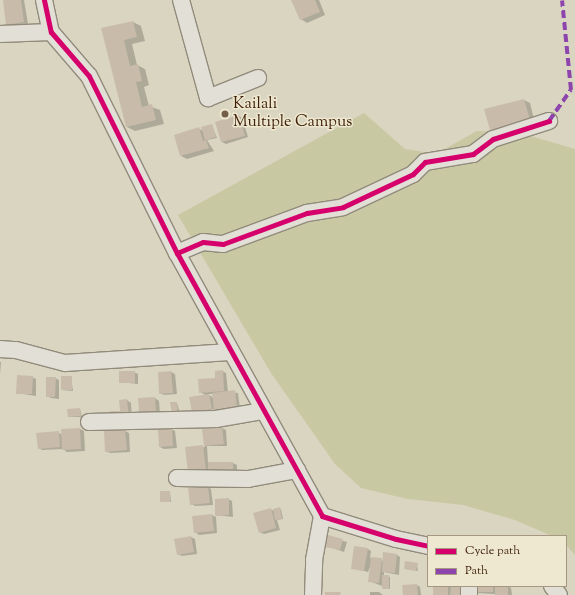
<!DOCTYPE html>
<html>
<head>
<meta charset="utf-8">
<style>
	body { margin:0 }
	#map { position:relative; width:575px; height:595px; overflow:hidden; background:#dad5c0; font-family:"Sorts Mill Goudy",serif }
	div>[style] { position:absolute }
	.green>* { inset:0; background:#c8c8a3 }
	.shadow>* { inset:0; background:#0003 }
	.building>* { inset:0; background:#c8bbaa }
	.roads { filter:drop-shadow(1px 0 #928b7c) drop-shadow(-1px 0 #928b7c) drop-shadow(0 1px #928b7c) drop-shadow(0 -1px #928b7c) }
	.minor>* { height:16px; margin:-8px; padding:0 8px; transform-origin:8px; border-radius:8px; background:#e2e0d6 }
	.quiet>* { height:4px; margin-top:-2px; transform-origin:0; background:repeating-linear-gradient(90deg,#8e44ad 0 8px,transparent 0 12px) }
	.cycleway>* { height:5px; margin:-2.5px; padding:0 2.5px; transform-origin:2.5px; border-radius:2.5px; background:#d6006c }
	.dots>* { width:11px; height:11px; translate:-50% -50%; box-sizing:border-box; border:2px solid #eee8d0; border-radius:50% }
	span { translate:-50% -50%; white-space:nowrap; text-align:center; line-height:1.15; -webkit-text-stroke:3px #eee8d0; paint-order:stroke }
	.poi-label { font-size:16px; color:#3e1e08 }
	.left { translate:0 -50%; text-align:left }
	.legend { position:absolute; left:427px; top:535px; width:140px; height:52px; box-sizing:border-box; background:#eee8d0; border:1px solid #a89780; margin:0; padding:5px 7px; list-style:none; font-size:12px; color:#3e1e08 }
	.legend li { display:flex; align-items:center; gap:8px; height:20px }
	.legend b { width:20px; border:1px solid #a89780 }
</style>
</head>
<body>
<div id="map">
	<div class="green">
		<div style="clip-path:polygon(364px 113px,405px 149px,436px 154px,477px 131px,520px 133px,575px 149px,575px 555px,566px 545px,566px 536px,552px 536px,515px 520px,463px 505px,408px 499px,361px 488px,335px 464px,271px 373px,178px 215px)"></div>
	</div>
	<div class="shadow">
		<div style="clip-path:polygon(4px 0,24px 0,28px 24px,11px 27px,7px 24px)"></div>
		<div style="clip-path:polygon(293px 0,319px 0,325px 15px,307px 23px,301px 19px)"></div>
		<div style="clip-path:polygon(133px 22px,141px 26px,145px 41px,132px 44px,137px 65px,145px 69px,149px 85px,144px 87px,149px 106px,160px 110px,164px 124px,135px 131px,127px 127px,103px 29px)"></div>
		<div style="clip-path:polygon(524px 100px,530px 103px,535px 123px,497px 133px,491px 129px,486px 110px)"></div>
		<div style="clip-path:polygon(239px 116px,242px 118px,248px 137px,226px 144px,222px 142px)"></div>
		<div style="clip-path:polygon(212px 126px,217px 138px,207px 140px,214px 151px,187px 159px,181px 156px,199px 129px,204px 131px)"></div>
		<div style="clip-path:polygon(0 362px,1px 362px,0 375px)"></div>
		<div style="clip-path:polygon(evenodd,222px 371px,226px 373px,228px 392px,238px 393px,240px 409px,219px 411px,215px 409px,196px 413px,193px 411px,207px 396px,200px 392px,222px 371px,207px 394px,213px 394px,214px 398px,207px 394px)"></div>
		<div style="clip-path:polygon(134px 372px,138px 374px,138px 384px,120px 382px)"></div>
		<div style="clip-path:polygon(171px 372px,175px 374px,177px 394px,164px 395px,160px 393px,159px 373px)"></div>
		<div style="clip-path:polygon(32px 377px,36px 379px,36px 396px,17px 393px)"></div>
		<div style="clip-path:polygon(71px 377px,73px 391px,62px 390px)"></div>
		<div style="clip-path:polygon(55px 378px,59px 380px,59px 399px,51px 398px,47px 396px)"></div>
		<div style="clip-path:polygon(155px 398px,159px 401px,160px 414px,144px 415px,139px 399px)"></div>
		<div style="clip-path:polygon(127px 400px,131px 403px,132px 420px,120px 401px)"></div>
		<div style="clip-path:polygon(177px 403px,180px 413px,174px 414px)"></div>
		<div style="clip-path:polygon(80px 409px,82px 417px,68px 417px,68px 410px)"></div>
		<div style="clip-path:polygon(222px 428px,226px 430px,227px 446px,207px 446px,208px 463px,233px 463px,237px 465px,237px 478px,193px 474px,186px 448px,205px 447px,203px 430px)"></div>
		<div style="clip-path:polygon(80px 429px,84px 431px,85px 451px,67px 452px,63px 449px,42px 450px,39px 448px,58px 432px,62px 435px)"></div>
		<div style="clip-path:polygon(171px 429px,175px 431px,177px 448px,164px 449px,160px 447px)"></div>
		<div style="clip-path:polygon(125px 431px,129px 433px,130px 452px,110px 453px,106px 451px,105px 432px)"></div>
		<div style="clip-path:polygon(208px 487px,211px 489px,213px 505px,195px 506px,191px 504px)"></div>
		<div style="clip-path:polygon(170px 492px,171px 502px,161px 501px)"></div>
		<div style="clip-path:polygon(228px 499px,232px 501px,233px 517px,216px 515px)"></div>
		<div style="clip-path:polygon(270px 509px,274px 511px,281px 509px,283px 519px,277px 520px,280px 530px,264px 534px,260px 532px)"></div>
		<div style="clip-path:polygon(212px 515px,216px 517px,217px 533px,199px 535px,195px 532px)"></div>
		<div style="clip-path:polygon(191px 537px,195px 539px,197px 554px,182px 556px,178px 554px)"></div>
		<div style="clip-path:polygon(329px 537px,347px 542px,344px 552px,327px 546px)"></div>
		<div style="clip-path:polygon(368px 549px,371px 551px,370px 558px,384px 561px,397px 555px,400px 557px,399px 575px,384px 572px,384px 576px,390px 577px,390px 589px,369px 581px,372px 562px,368px 572px,352px 568px)"></div>
		<div style="clip-path:polygon(417px 564px,418px 571px,406px 569px)"></div>
		<div style="clip-path:polygon(417px 585px,420px 587px,421px 595px,404px 595px)"></div>
		<div style="clip-path:polygon(434px 586px,467px 586px,467px 595px,434px 595px)"></div>
		<div style="clip-path:polygon(473px 586px,508px 586px,511px 588px,512px 595px,477px 593px)"></div>
		<div style="clip-path:polygon(370px 592px,379px 592px,383px 595px,370px 595px)"></div>
	</div>
	<div class="building">
		<div style="clip-path:polygon(3px 0,21px 0,24px 22px,6px 25px)"></div>
		<div style="clip-path:polygon(291px 0,315px 0,320px 12px,300px 20px)"></div>
		<div style="clip-path:polygon(133px 21px,137px 37px,124px 40px,130px 66px,138px 64px,142px 81px,136px 82px,142px 107px,152px 104px,156px 120px,126px 127px,101px 28px)"></div>
		<div style="clip-path:polygon(524px 99px,530px 120px,490px 130px,484px 109px)"></div>
		<div style="clip-path:polygon(239px 115px,245px 136px,221px 142px,215px 122px)"></div>
		<div style="clip-path:polygon(212px 124px,216px 137px,205px 140px,201px 127px)"></div>
		<div style="clip-path:polygon(199px 127px,203px 141px,206px 140px,209px 148px,180px 156px,174px 135px)"></div>
		<div style="clip-path:polygon(223px 370px,224px 391px,199px 393px,198px 379px,215px 378px,215px 371px)"></div>
		<div style="clip-path:polygon(119px 371px,135px 371px,135px 383px,119px 383px)"></div>
		<div style="clip-path:polygon(171px 371px,173px 393px,159px 394px,158px 372px)"></div>
		<div style="clip-path:polygon(17px 375px,33px 376px,32px 394px,16px 394px)"></div>
		<div style="clip-path:polygon(61px 376px,72px 376px,72px 390px,61px 390px)"></div>
		<div style="clip-path:polygon(46px 377px,56px 377px,55px 397px,46px 397px)"></div>
		<div style="clip-path:polygon(235px 390px,237px 407px,214px 410px,212px 393px)"></div>
		<div style="clip-path:polygon(209px 394px,212px 409px,192px 412px,189px 397px)"></div>
		<div style="clip-path:polygon(155px 397px,156px 412px,139px 413px,138px 398px)"></div>
		<div style="clip-path:polygon(127px 399px,129px 418px,110px 419px,110px 411px,120px 411px,119px 400px)"></div>
		<div style="clip-path:polygon(170px 402px,177px 402px,178px 413px,172px 414px)"></div>
		<div style="clip-path:polygon(80px 408px,81px 416px,68px 417px,67px 409px)"></div>
		<div style="clip-path:polygon(222px 427px,224px 444px,204px 446px,202px 429px)"></div>
		<div style="clip-path:polygon(80px 428px,81px 449px,62px 450px,61px 429px)"></div>
		<div style="clip-path:polygon(172px 428px,173px 446px,159px 447px,158px 429px)"></div>
		<div style="clip-path:polygon(125px 430px,127px 450px,105px 452px,104px 431px)"></div>
		<div style="clip-path:polygon(59px 431px,60px 447px,38px 449px,36px 433px)"></div>
		<div style="clip-path:polygon(203px 445px,206px 470px,188px 472px,185px 447px)"></div>
		<div style="clip-path:polygon(208px 462px,233px 462px,233px 476px,208px 476px)"></div>
		<div style="clip-path:polygon(208px 486px,210px 503px,190px 505px,188px 488px)"></div>
		<div style="clip-path:polygon(160px 491px,170px 491px,170px 502px,160px 502px)"></div>
		<div style="clip-path:polygon(229px 498px,229px 515px,215px 516px,215px 499px)"></div>
		<div style="clip-path:polygon(280px 507px,282px 519px,275px 520px,273px 509px)"></div>
		<div style="clip-path:polygon(271px 508px,276px 528px,259px 533px,253px 513px)"></div>
		<div style="clip-path:polygon(212px 514px,214px 531px,194px 533px,192px 516px)"></div>
		<div style="clip-path:polygon(328px 535px,343px 539px,340px 550px,325px 547px)"></div>
		<div style="clip-path:polygon(191px 536px,194px 552px,177px 555px,174px 539px)"></div>
		<div style="clip-path:polygon(354px 546px,368px 548px,364px 571px,351px 569px)"></div>
		<div style="clip-path:polygon(383px 552px,397px 554px,395px 573px,382px 572px)"></div>
		<div style="clip-path:polygon(371px 557px,382px 558px,379px 583px,368px 582px)"></div>
		<div style="clip-path:polygon(405px 561px,418px 563px,416px 571px,404px 569px)"></div>
		<div style="clip-path:polygon(382px 575px,389px 575px,389px 589px,382px 589px)"></div>
		<div style="clip-path:polygon(417px 584px,418px 595px,403px 595px,402px 585px)"></div>
		<div style="clip-path:polygon(433px 586px,448px 586px,448px 595px,433px 595px)"></div>
		<div style="clip-path:polygon(451px 586px,464px 586px,464px 595px,450px 595px)"></div>
		<div style="clip-path:polygon(472px 586px,493px 586px,493px 592px,472px 592px)"></div>
		<div style="clip-path:polygon(495px 586px,508px 586px,508px 595px,495px 595px)"></div>
		<div style="clip-path:polygon(325px 592px,341px 592px,340px 595px,325px 595px)"></div>
	</div>
	<div class="roads">
		<div class="minor">
			<div style="left:44px;top:0;width:33px;rotate:78deg"></div>
			<div style="left:51px;top:32px;width:58px;rotate:49.2deg"></div>
			<div style="left:89px;top:76px;width:198px;rotate:63.6deg"></div>
			<div style="left:177px;top:253px;width:300px;rotate:61.1deg"></div>
			<div style="left:322px;top:516px;width:77px;rotate:17.3deg"></div>
			<div style="left:396px;top:539px;width:33px;rotate:12deg"></div>
			<div style="left:181px;top:0;width:102px;rotate:74.6deg"></div>
			<div style="left:208px;top:98px;width:54px;rotate:-21.8deg"></div>
			<div style="left:0;top:34px;width:51px;rotate:-2.2deg"></div>
			<div style="left:177px;top:253px;width:28px;rotate:-23deg"></div>
			<div style="left:203px;top:242px;width:20px;rotate:6deg"></div>
			<div style="left:223px;top:244px;width:90px;rotate:-20.3deg"></div>
			<div style="left:307px;top:213px;width:36px;rotate:-9deg"></div>
			<div style="left:343px;top:207px;width:77px;rotate:-25.2deg"></div>
			<div style="left:413px;top:174px;width:17px;rotate:-45deg"></div>
			<div style="left:425px;top:162px;width:49px;rotate:-9.5deg"></div>
			<div style="left:473px;top:154px;width:25px;rotate:-37deg"></div>
			<div style="left:493px;top:139px;width:59px;rotate:-17.8deg"></div>
			<div style="left:0;top:349px;width:16px;rotate:4deg"></div>
			<div style="left:16px;top:350px;width:51px;rotate:14.9deg"></div>
			<div style="left:65px;top:363px;width:165px;rotate:-3.8deg"></div>
			<div style="left:89px;top:422px;width:127px;rotate:-1.4deg"></div>
			<div style="left:216px;top:419px;width:48px;rotate:-9.7deg"></div>
			<div style="left:177px;top:478px;width:71px;rotate:0.8deg"></div>
			<div style="left:248px;top:479px;width:50px;rotate:-10.4deg"></div>
			<div style="left:469px;top:586px;width:9px;rotate:90deg"></div>
			<div style="left:552px;top:586px;width:11px;rotate:52deg"></div>
			<div style="left:313px;top:595px;width:35px;rotate:-88deg"></div>
			<div style="left:314px;top:560px;width:45px;rotate:-79.7deg"></div>
		</div>
	</div>
	<div class="quiet">
		<div style="left:549px;top:121px;width:38px;rotate:-55deg"></div>
		<div style="left:571px;top:90px;width:90px;rotate:-95.7deg"></div>
	</div>
	<div class="cycleway">
		<div style="left:44px;top:0;width:33px;rotate:78deg"></div>
		<div style="left:51px;top:32px;width:58px;rotate:49.2deg"></div>
		<div style="left:89px;top:76px;width:198px;rotate:63.6deg"></div>
		<div style="left:177px;top:253px;width:300px;rotate:61.1deg"></div>
		<div style="left:322px;top:516px;width:77px;rotate:17.3deg"></div>
		<div style="left:396px;top:539px;width:33px;rotate:12deg"></div>
		<div style="left:177px;top:253px;width:28px;rotate:-23deg"></div>
		<div style="left:203px;top:242px;width:20px;rotate:6deg"></div>
		<div style="left:223px;top:244px;width:90px;rotate:-20.3deg"></div>
		<div style="left:307px;top:213px;width:36px;rotate:-9deg"></div>
		<div style="left:343px;top:207px;width:77px;rotate:-25.2deg"></div>
		<div style="left:413px;top:174px;width:17px;rotate:-45deg"></div>
		<div style="left:425px;top:162px;width:49px;rotate:-9.5deg"></div>
		<div style="left:473px;top:154px;width:25px;rotate:-37deg"></div>
		<div style="left:493px;top:139px;width:59px;rotate:-17.8deg"></div>
	</div>
	<div class="dots">
		<div style="left:225px;top:114px;background:#755e48"></div>
	</div>
	<div class="poi-label">
		<span class="left" style="left:233px;top:114px">Kailali<br>Multiple Campus</span>
	</div>
	<ul class="legend">
	<li><b style="height:5px;background:#d6006c"></b>Cycle path</li>
	<li><b style="height:5px;background:#8e44ad"></b>Path</li>
	</ul>
</div>
</body>
</html>
